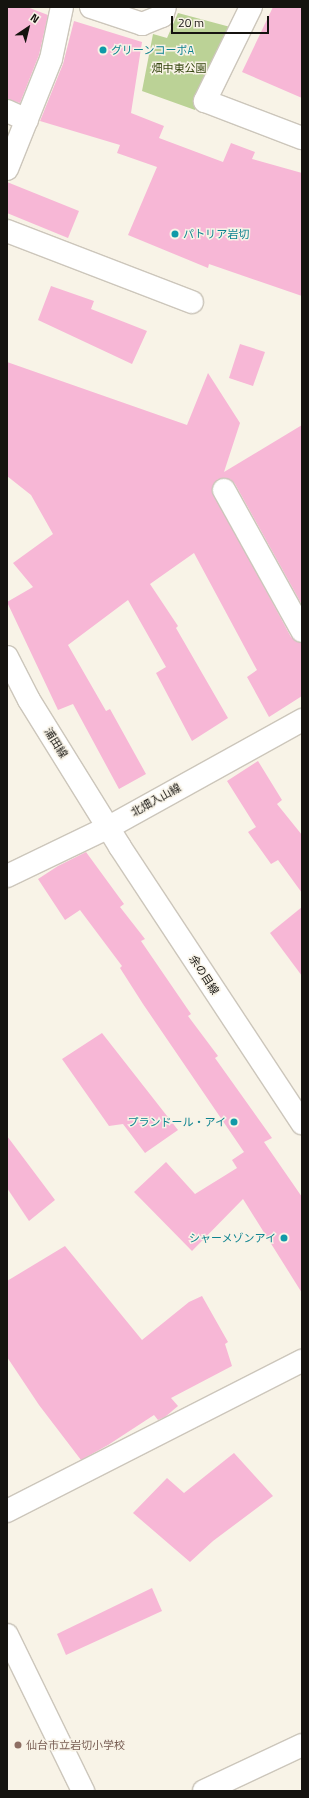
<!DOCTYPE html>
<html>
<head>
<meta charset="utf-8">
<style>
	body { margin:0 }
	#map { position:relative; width:309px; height:1798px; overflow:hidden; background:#f8f3e7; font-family:"Titillium Web","Noto Sans JP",sans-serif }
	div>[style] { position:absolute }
	.green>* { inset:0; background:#bbd296 }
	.building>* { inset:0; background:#f7b7d6 }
	.roads { filter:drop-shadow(1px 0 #ccc6bb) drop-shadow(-1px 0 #ccc6bb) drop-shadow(0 1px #ccc6bb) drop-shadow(0 -1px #ccc6bb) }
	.minor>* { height:22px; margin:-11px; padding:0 11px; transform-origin:11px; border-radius:11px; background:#fff }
	.dots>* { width:11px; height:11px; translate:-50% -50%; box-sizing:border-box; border:2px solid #f8f3e7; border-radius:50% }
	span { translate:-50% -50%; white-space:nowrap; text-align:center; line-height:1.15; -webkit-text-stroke:3px #f8f3e7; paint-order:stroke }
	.culture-label { font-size:11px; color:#0d838f }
	.left { translate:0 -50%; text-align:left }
	.right { translate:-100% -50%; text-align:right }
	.park-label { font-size:11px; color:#35460f }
	.street-label { font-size:11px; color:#15130f }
	.education-label { font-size:11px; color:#785e54 }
	.frame { position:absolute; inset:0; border:8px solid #15130f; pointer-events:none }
	.north { position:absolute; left:8px; top:8px; width:40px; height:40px; -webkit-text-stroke:3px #f8f3e7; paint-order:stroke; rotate:35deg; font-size:11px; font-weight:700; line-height:16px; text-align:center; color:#15130f }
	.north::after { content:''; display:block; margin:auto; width:14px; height:18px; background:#15130f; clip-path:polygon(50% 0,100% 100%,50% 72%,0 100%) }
	.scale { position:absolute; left:171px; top:16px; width:98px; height:18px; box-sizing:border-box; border:2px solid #15130f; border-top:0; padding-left:5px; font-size:12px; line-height:14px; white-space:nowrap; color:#15130f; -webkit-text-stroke:3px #f8f3e7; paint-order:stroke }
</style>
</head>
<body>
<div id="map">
	<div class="green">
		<div style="clip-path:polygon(178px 13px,234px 28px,195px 110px,142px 91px,153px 34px,167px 38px)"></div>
	</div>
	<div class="building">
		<div style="clip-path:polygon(7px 7px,27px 7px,48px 15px,39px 55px,20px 103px,7px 99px)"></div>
		<div style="clip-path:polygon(273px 7px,302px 7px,302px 98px,242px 72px)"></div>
		<div style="clip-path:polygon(74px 21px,142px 42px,131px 113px,164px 126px,159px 138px,223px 162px,231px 143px,255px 152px,252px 159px,302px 173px,302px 296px,209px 264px,208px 268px,128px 235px,157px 167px,117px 153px,120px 145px,40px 121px,63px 64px)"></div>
		<div style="clip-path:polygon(7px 182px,79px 211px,68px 238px,7px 213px)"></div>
		<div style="clip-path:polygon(51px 286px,94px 301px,91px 309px,147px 331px,132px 364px,38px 320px)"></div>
		<div style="clip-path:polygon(240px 344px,265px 352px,253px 386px,229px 378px)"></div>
		<div style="clip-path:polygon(7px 362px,187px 425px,208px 373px,240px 423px,224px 472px,302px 425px,302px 605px,235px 484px,230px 479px,218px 479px,212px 490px,291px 637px,302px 643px,302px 696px,269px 717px,247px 677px,257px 670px,194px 553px,150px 584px,178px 626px,176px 628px,228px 718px,192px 741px,156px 673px,166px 667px,128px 600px,68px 645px,106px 711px,110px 709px,146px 774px,119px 789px,73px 704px,58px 710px,7px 602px,33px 587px,13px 563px,53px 534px,31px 495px,7px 476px)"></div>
		<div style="clip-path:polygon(258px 761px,282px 800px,277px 804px,302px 835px,302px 893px,278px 860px,271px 864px,248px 832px,256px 827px,227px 781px)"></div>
		<div style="clip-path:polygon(86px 852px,124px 904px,120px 907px,145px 939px,141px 941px,191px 1014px,188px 1016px,218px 1056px,215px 1058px,272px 1138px,264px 1142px,302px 1197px,302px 1293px,243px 1199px,192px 1251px,134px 1192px,166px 1162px,195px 1194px,237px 1168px,232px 1160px,244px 1152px,143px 1004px,120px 968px,122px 966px,80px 910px,65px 920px,38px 879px,58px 866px)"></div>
		<div style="clip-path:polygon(302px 907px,302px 976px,270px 933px)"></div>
		<div style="clip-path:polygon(102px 1033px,178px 1130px,145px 1153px,123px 1124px,109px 1126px,62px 1059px)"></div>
		<div style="clip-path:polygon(7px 1136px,55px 1200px,29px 1221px,7px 1188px)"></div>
		<div style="clip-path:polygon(65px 1246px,142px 1340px,189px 1302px,202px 1296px,228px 1342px,225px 1344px,232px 1366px,171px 1398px,178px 1406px,165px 1417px,158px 1420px,154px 1415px,108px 1445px,81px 1460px,39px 1405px,7px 1357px,7px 1281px)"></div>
		<div style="clip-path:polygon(234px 1453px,273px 1496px,213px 1541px,190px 1562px,133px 1513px,167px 1478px,184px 1493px)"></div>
		<div style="clip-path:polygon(152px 1588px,162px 1611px,66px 1655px,57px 1634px)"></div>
	</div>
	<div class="roads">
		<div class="minor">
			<div style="left:91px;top:7px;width:54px;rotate:18.4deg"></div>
			<div style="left:142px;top:24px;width:22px;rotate:-22deg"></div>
			<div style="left:162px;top:16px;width:9px;rotate:-72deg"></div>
			<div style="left:251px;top:7px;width:105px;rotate:116.1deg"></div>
			<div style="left:205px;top:101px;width:104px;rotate:20.9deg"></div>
			<div style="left:7px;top:111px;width:22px;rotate:24deg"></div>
			<div style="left:7px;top:169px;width:118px;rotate:-68.2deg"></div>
			<div style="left:51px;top:59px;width:53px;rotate:-78.1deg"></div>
			<div style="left:7px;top:231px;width:198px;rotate:21deg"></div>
			<div style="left:224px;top:490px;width:161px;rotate:61deg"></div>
			<div style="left:7px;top:657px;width:48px;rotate:62.9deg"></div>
			<div style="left:29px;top:700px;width:173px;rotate:58.2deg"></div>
			<div style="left:120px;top:847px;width:331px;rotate:56.6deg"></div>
			<div style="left:7px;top:876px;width:113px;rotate:-25.7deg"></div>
			<div style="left:109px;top:827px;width:221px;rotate:-29deg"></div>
			<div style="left:7px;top:1511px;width:331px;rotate:-27deg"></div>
			<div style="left:7px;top:1635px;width:174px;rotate:64deg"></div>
			<div style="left:204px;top:1791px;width:108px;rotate:-25.1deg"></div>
		</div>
	</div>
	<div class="dots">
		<div style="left:103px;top:50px;background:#0f9aa8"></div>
		<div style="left:175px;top:234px;background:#0f9aa8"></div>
		<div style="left:234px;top:1122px;background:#0f9aa8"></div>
		<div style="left:284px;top:1238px;background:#0f9aa8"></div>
		<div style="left:18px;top:1745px;background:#8d6e63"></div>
	</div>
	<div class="culture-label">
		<span class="left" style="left:111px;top:50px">グリーンコーポA</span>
		<span class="left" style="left:183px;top:234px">パトリア岩切</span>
		<span class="right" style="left:226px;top:1122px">プランドール・アイ</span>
		<span class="right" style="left:276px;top:1238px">シャーメゾンアイ</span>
	</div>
	<div class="park-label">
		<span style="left:179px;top:68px">畑中東公園</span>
	</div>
	<div class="street-label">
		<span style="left:56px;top:743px;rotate:58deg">浦田線</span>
		<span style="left:156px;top:800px;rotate:-29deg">北畑入山線</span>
		<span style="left:204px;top:975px;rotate:57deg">余の目線</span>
	</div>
	<div class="education-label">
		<span class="left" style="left:26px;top:1745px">仙台市立岩切小学校</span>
	</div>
	<div class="frame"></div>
	<div class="north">N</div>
	<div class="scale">20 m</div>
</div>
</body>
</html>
